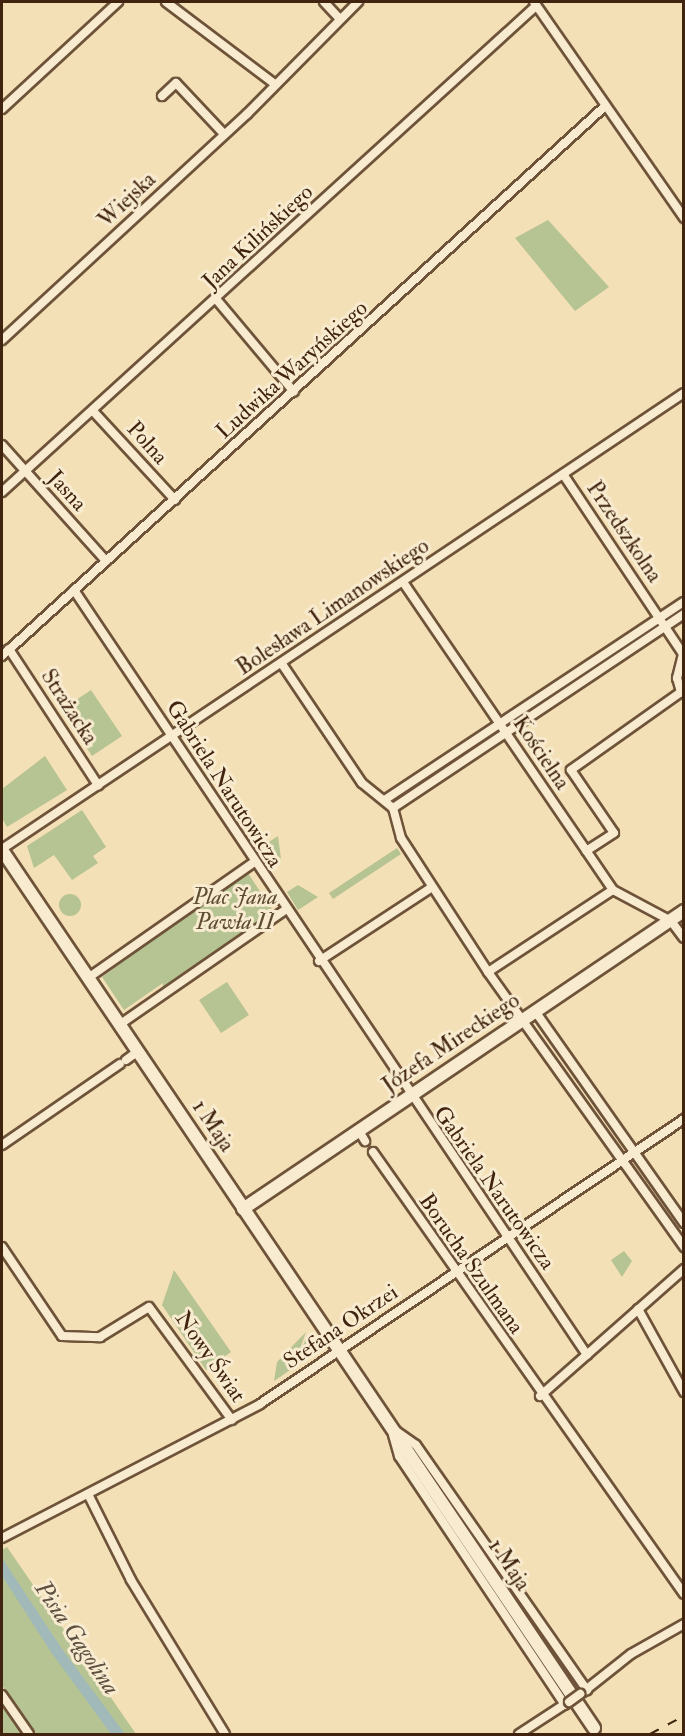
<!DOCTYPE html>
<html>
<head>
<meta charset="utf-8">
<style>
	body { margin:0 }
	#map { position:relative; width:685px; height:1736px; overflow:hidden; background:#f4e0b6; font-family:"IM FELL Double Pica",serif }
	div>[style] { position:absolute }
	.green>* { inset:0; background:#b6c392 }
	.round { border-radius:50% }
	.water>* { inset:0; background:#a1bab9 }
	.roads { filter:drop-shadow(2px 0 #6e5339) drop-shadow(-2px 0 #6e5339) drop-shadow(0 2px #6e5339) drop-shadow(0 -2px #6e5339) }
	.street>* { height:8px; margin:-4px; padding:0 4px; transform-origin:4px; border-radius:4px; background:#f8ebd0 }
	.secondary>* { height:12px; margin:-6px; padding:0 6px; transform-origin:6px; border-radius:6px; background:#f8ebd0 }
	.rail>* { height:2px; margin-top:-1px; transform-origin:0; background:repeating-linear-gradient(90deg,#41240f 0 10px,transparent 0 20px) }
	.bridges { filter:drop-shadow(2px 0 #6e5339) drop-shadow(-2px 0 #6e5339) drop-shadow(0 2px #6e5339) drop-shadow(0 -2px #6e5339) }
	.street-bridge>* { height:8px; margin:-4px; padding:0 4px; transform-origin:4px; border-radius:4px; background:#f8ebd0 }
	span { translate:-50% -50%; white-space:nowrap; text-align:center; line-height:1.15; -webkit-text-stroke:6px #f8ebd0; paint-order:stroke }
	.street-label { font-size:22px; color:#41240f }
	.park-label { font-size:22px; color:#5e4c30; font-style:italic }
	.water-label { font-size:24px; color:#5e5142; font-style:italic }
	.frame { position:absolute; inset:0; border:3px solid #41240f; pointer-events:none }
</style>
</head>
<body>
<div id="map">
	<div class="green">
		<div style="clip-path:polygon(548px 220px,609px 287px,575px 311px,515px 238px)"></div>
		<div style="clip-path:polygon(91px 690px,122px 736px,92px 756px,61px 710px)"></div>
		<div style="clip-path:polygon(45px 756px,67px 790px,7px 827px,2px 818px,2px 789px)"></div>
		<div style="clip-path:polygon(82px 810px,106px 847px,93px 856px,98px 863px,72px 880px,54px 855px,34px 868px,27px 846px)"></div>
		<div style="clip-path:polygon(278px 836px,281px 859px,273px 851px,266px 855px,270px 867px,258px 849px)"></div>
		<div style="clip-path:polygon(397px 848px,401px 854px,333px 899px,329px 893px)"></div>
		<div style="clip-path:polygon(246px 870px,275px 914px,162px 991px,163px 983px,124px 1010px,102px 977px)"></div>
		<div style="clip-path:polygon(298px 885px,318px 897px,298px 910px,287px 892px)"></div>
		<div class="round" style="left:59px;top:894px;width:22px;height:22px"></div>
		<div style="clip-path:polygon(227px 982px,249px 1015px,221px 1033px,199px 1000px)"></div>
		<div style="clip-path:polygon(624px 1251px,632px 1261px,622px 1277px,611px 1260px)"></div>
		<div style="clip-path:polygon(174px 1270px,231px 1352px,206px 1370px,162px 1305px)"></div>
		<div style="clip-path:polygon(306px 1332px,293px 1368px,274px 1381px,277px 1362px)"></div>
		<div style="clip-path:polygon(307px 1335px,317px 1352px,296px 1366px)"></div>
		<div style="clip-path:polygon(7px 1547px,136px 1734px,36px 1734px,2px 1685px,2px 1550px)"></div>
		<div style="clip-path:polygon(2px 1702px,24px 1734px,2px 1734px)"></div>
	</div>
	<div class="water">
		<div style="clip-path:polygon(2px 1558px,62px 1649px,125px 1734px,111px 1734px,51px 1652px,2px 1576px)"></div>
	</div>
	<div class="roads">
		<div class="street">
			<div style="left:166px;top:2px;width:136px;rotate:37deg"></div>
			<div style="left:324px;top:2px;width:23px;rotate:47deg"></div>
			<div style="left:534px;top:2px;width:263px;rotate:55.2deg"></div>
			<div style="left:162px;top:96px;width:19px;rotate:-43deg"></div>
			<div style="left:176px;top:83px;width:70px;rotate:46.7deg"></div>
			<div style="left:2px;top:109px;width:158px;rotate:-42.7deg"></div>
			<div style="left:216px;top:299px;width:121px;rotate:50deg"></div>
			<div style="left:2px;top:340px;width:333px;rotate:-42.7deg"></div>
			<div style="left:247px;top:114px;width:158px;rotate:-45.3deg"></div>
			<div style="left:93px;top:411px;width:121px;rotate:47.3deg"></div>
			<div style="left:2px;top:445px;width:156px;rotate:48.1deg"></div>
			<div style="left:563px;top:474px;width:216px;rotate:56.3deg"></div>
			<div style="left:683px;top:654px;width:25px;rotate:104deg"></div>
			<div style="left:677px;top:678px;width:15px;rotate:74deg"></div>
			<div style="left:681px;top:692px;width:135px;rotate:144.7deg"></div>
			<div style="left:571px;top:770px;width:76px;rotate:55.7deg"></div>
			<div style="left:614px;top:833px;width:33px;rotate:147deg"></div>
			<div style="left:2px;top:492px;width:722px;rotate:-42.31deg"></div>
			<div style="left:403px;top:582px;width:373px;rotate:55.7deg"></div>
			<div style="left:613px;top:890px;width:66px;rotate:28.1deg"></div>
			<div style="left:671px;top:921px;width:21px;rotate:53deg"></div>
			<div style="left:74px;top:590px;width:921px;rotate:56.15deg"></div>
			<div style="left:9px;top:649px;width:163px;rotate:56.8deg"></div>
			<div style="left:2px;top:656px;width:815px;rotate:-42.36deg"></div>
			<div style="left:282px;top:664px;width:143px;rotate:56.1deg"></div>
			<div style="left:362px;top:783px;width:40px;rotate:39deg"></div>
			<div style="left:393px;top:808px;width:31px;rotate:75deg"></div>
			<div style="left:401px;top:838px;width:160px;rotate:57deg"></div>
			<div style="left:488px;top:972px;width:338px;rotate:54.5deg"></div>
			<div style="left:386px;top:799px;width:357px;rotate:-33.5deg"></div>
			<div style="left:393px;top:808px;width:350px;rotate:-33.7deg"></div>
			<div style="left:2px;top:849px;width:820px;rotate:-33.77deg"></div>
			<div style="left:319px;top:961px;width:135px;rotate:-33.2deg"></div>
			<div style="left:488px;top:972px;width:149px;rotate:-33.3deg"></div>
			<div style="left:88px;top:978px;width:203px;rotate:-34.9deg"></div>
			<div style="left:535px;top:1011px;width:259px;rotate:54.9deg"></div>
			<div style="left:119px;top:1025px;width:202px;rotate:-34.7deg"></div>
			<div style="left:126px;top:1060px;width:14px;rotate:-36deg"></div>
			<div style="left:359px;top:1131px;width:12px;rotate:59deg"></div>
			<div style="left:2px;top:1145px;width:143px;rotate:-34.5deg"></div>
			<div style="left:373px;top:1152px;width:540px;rotate:54.87deg"></div>
			<div style="left:2px;top:1247px;width:107px;rotate:56deg"></div>
			<div style="left:62px;top:1336px;width:38px;rotate:2deg"></div>
			<div style="left:100px;top:1337px;width:57px;rotate:-31.5deg"></div>
			<div style="left:149px;top:1307px;width:140px;rotate:53.7deg"></div>
			<div style="left:638px;top:1309px;width:95px;rotate:61deg"></div>
			<div style="left:540px;top:1396px;width:192px;rotate:-41.4deg"></div>
			<div style="left:396px;top:1431px;width:24px;rotate:35deg"></div>
			<div style="left:416px;top:1445px;width:299px;rotate:55.1deg"></div>
			<div style="left:393px;top:1435px;width:22px;rotate:74deg"></div>
			<div style="left:399px;top:1456px;width:299px;rotate:56.3deg"></div>
			<div style="left:88px;top:1494px;width:96px;rotate:63.4deg"></div>
			<div style="left:131px;top:1580px;width:180px;rotate:58.6deg"></div>
			<div style="left:2px;top:1538px;width:291px;rotate:-27.4deg"></div>
			<div style="left:260px;top:1404px;width:511px;rotate:-33.91deg"></div>
			<div style="left:583px;top:1692px;width:61px;rotate:-38.4deg"></div>
			<div style="left:631px;top:1654px;width:61px;rotate:-29.5deg"></div>
			<div style="left:2px;top:1695px;width:47px;rotate:55.3deg"></div>
			<div style="left:519px;top:1734px;width:59px;rotate:-33.1deg"></div>
		</div>
		<div class="secondary">
			<div style="left:2px;top:850px;width:1059px;rotate:56.01deg"></div>
			<div style="left:243px;top:1209px;width:532px;rotate:-34.05deg"></div>
		</div>
	</div>
	<div class="rail">
		<div style="left:650px;top:1734px;width:38px;rotate:-28deg"></div>
	</div>
	<div class="bridges">
		<div class="street-bridge">
			<div style="left:569px;top:1702px;width:14px;rotate:-36deg"></div>
		</div>
	</div>
	<div class="street-label">
		<span style="left:127px;top:200px;rotate:-43deg">Wiejska</span>
		<span style="left:258px;top:237px;rotate:-43deg">Jana Kilińskiego</span>
		<span style="left:292px;top:370px;rotate:-42deg">Ludwika Waryńskiego</span>
		<span style="left:147px;top:443px;rotate:48deg">Polna</span>
		<span style="left:67px;top:491px;rotate:48deg">Jasna</span>
		<span style="left:624px;top:532px;rotate:56deg">Przedszkolna</span>
		<span style="left:333px;top:607px;rotate:-34deg">Bolesława Limanowskiego</span>
		<span style="left:69px;top:707px;rotate:57deg">Strażacka</span>
		<span style="left:541px;top:753px;rotate:56deg">Kościelna</span>
		<span style="left:224px;top:784px;rotate:57deg">Gabriela Narutowicza</span>
		<span style="left:451px;top:1043px;rotate:-34deg">Józefa Mireckiego</span>
		<span style="left:213px;top:1126px;rotate:56deg">1 Maja</span>
		<span style="left:494px;top:1188px;rotate:55deg">Gabriela Narutowicza</span>
		<span style="left:471px;top:1264px;rotate:55deg">Borucha Szulmana</span>
		<span style="left:341px;top:1327px;rotate:-34deg">Stefana Okrzei</span>
		<span style="left:210px;top:1357px;rotate:55deg">Nowy Świat</span>
		<span style="left:509px;top:1565px;rotate:56deg">1 Maja</span>
	</div>
	<div class="park-label">
		<span style="left:235px;top:910px">Plac Jana<br>Pawła II</span>
	</div>
	<div class="water-label">
		<span style="left:77px;top:1638px;rotate:56deg">Pisia Gągolina</span>
	</div>
	<div class="frame"></div>
</div>
</body>
</html>
